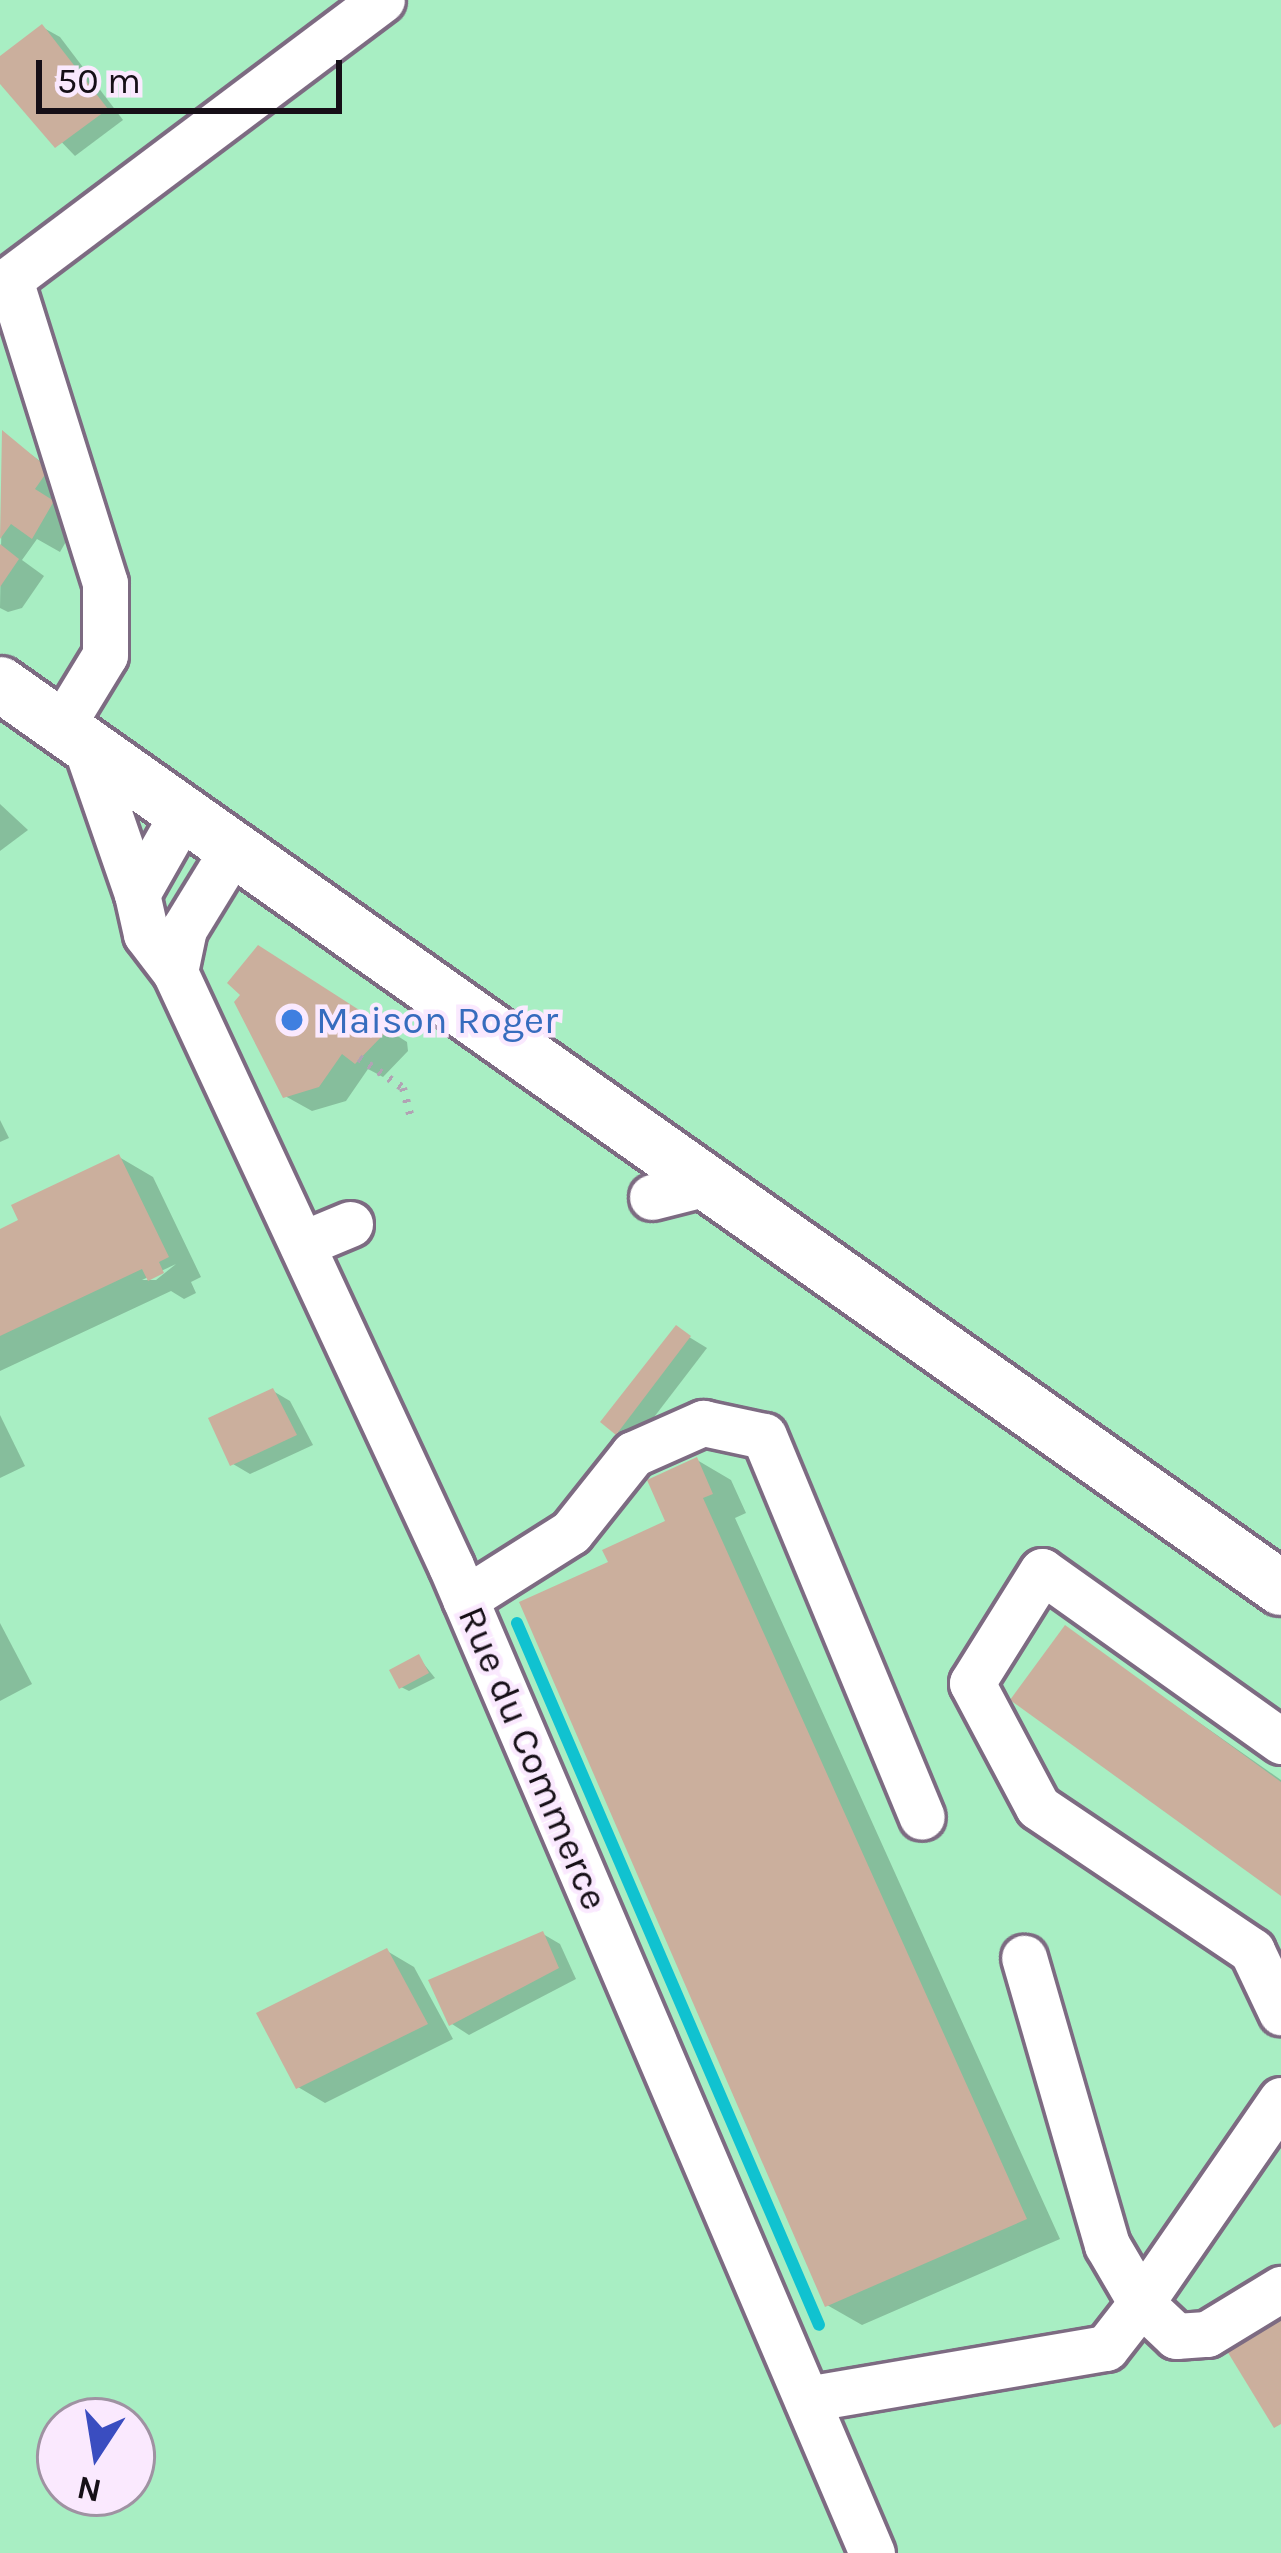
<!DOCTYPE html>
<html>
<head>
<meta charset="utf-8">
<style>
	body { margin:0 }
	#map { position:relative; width:1281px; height:2553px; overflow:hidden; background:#fae9fe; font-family:Karla,sans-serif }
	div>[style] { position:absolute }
	.green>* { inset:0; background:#a8eec3 }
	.shadow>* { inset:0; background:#0003 }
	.stream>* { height:12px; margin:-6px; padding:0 6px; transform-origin:6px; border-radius:6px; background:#10c2d0 }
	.building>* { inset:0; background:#cbaf9d }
	.path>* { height:8px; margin-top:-4px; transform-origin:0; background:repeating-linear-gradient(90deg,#b1a3b4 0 3px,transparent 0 12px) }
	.roads { filter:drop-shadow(3px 0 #7d6b82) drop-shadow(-3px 0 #7d6b82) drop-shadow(0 3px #7d6b82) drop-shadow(0 -3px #7d6b82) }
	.minor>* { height:45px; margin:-22.5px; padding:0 22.5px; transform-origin:22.5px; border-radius:22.5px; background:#fff }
	.major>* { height:54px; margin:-27px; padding:0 27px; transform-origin:27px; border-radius:27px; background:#fff }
	.dots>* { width:33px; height:33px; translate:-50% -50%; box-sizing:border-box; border:6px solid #fae9fe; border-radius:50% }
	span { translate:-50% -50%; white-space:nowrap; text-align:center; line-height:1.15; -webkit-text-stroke:9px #fae9fe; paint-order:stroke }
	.shop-label { font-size:39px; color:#366cbe }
	.left { translate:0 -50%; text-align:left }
	.street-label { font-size:39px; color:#160f17 }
	.north { position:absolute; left:36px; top:2397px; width:120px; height:120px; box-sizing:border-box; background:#fae9fe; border:3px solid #9f92a2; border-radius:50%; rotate:192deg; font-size:33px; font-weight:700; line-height:48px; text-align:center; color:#160f17 }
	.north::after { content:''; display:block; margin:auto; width:42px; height:54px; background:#3a4dc0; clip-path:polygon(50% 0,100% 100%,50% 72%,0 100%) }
	.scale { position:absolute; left:36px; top:60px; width:306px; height:54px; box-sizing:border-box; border:6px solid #160f17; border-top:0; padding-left:15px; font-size:36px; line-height:42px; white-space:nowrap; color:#160f17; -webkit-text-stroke:9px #fae9fe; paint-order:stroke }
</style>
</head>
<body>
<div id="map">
	<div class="green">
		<div style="clip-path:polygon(evenodd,0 0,1281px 0,1281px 2553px,0 2553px,0 0,60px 2421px,132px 2421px,132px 2493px,60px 2493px,60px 2421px)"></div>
	</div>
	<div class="shadow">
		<div style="clip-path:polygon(42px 27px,60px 37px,123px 120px,75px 156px,0 78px,0 60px)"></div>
		<div style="clip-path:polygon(3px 434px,74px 486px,79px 519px,60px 552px,37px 539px,22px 560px,44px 576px,22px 608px,8px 612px,0 608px)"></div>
		<div style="clip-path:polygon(0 804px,28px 830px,0 851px)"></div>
		<div style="clip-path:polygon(285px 964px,407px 1042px,408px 1051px,383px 1077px,368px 1069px,346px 1101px,312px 1111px,285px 1096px)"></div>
		<div style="clip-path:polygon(0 1120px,9px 1138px,0 1142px)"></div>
		<div style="clip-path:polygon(evenodd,119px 1157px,153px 1177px,201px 1277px,191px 1282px,196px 1293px,184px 1299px,171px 1291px,0 1371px,0 1232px,119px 1157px,176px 1264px,156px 1280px,142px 1280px,176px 1264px)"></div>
		<div style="clip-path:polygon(676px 1329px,707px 1348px,635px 1442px,617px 1432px)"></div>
		<div style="clip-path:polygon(273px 1391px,290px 1401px,313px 1445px,250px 1474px,233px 1464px)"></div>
		<div style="clip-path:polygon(0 1415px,25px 1466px,0 1478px)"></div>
		<div style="clip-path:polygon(697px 1460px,731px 1480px,746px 1513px,735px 1518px,1060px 2239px,862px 2325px,827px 2305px,612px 1563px,669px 1523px)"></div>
		<div style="clip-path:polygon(0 1623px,32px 1684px,0 1701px)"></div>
		<div style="clip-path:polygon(1066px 1629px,1281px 1780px,1281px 1893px)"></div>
		<div style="clip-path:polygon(419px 1658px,435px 1678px,409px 1691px,401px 1687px)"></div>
		<div style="clip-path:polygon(543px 1934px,560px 1944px,576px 1979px,469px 2035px,452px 2024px)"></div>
		<div style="clip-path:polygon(387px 1951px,414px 1967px,453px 2039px,325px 2103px,298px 2087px)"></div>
	</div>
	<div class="stream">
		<div style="left:517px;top:1623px;width:764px;rotate:66.72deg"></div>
	</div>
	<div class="building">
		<div style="clip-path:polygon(42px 24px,108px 109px,55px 148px,0 84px,0 56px)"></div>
		<div style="clip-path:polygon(2px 430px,49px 469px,35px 489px,54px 501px,32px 539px,11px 524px,0 539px)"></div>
		<div style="clip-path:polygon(0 544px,19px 559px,0 587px)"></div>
		<div style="clip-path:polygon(258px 945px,381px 1024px,383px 1035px,355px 1064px,342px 1054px,319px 1087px,283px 1098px,234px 1002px,240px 995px,227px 983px)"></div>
		<div style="clip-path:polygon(119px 1154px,169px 1257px,159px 1262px,164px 1273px,148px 1281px,142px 1269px,0 1336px,0 1229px,18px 1220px,11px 1205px)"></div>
		<div style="clip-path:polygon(676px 1325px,691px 1336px,616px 1435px,600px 1422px)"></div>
		<div style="clip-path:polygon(273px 1388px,297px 1435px,230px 1466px,208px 1418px)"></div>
		<div style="clip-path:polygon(697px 1457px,713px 1494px,703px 1498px,1027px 2219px,825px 2307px,519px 1602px,608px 1562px,602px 1550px,665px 1521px,647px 1480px)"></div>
		<div style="clip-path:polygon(1065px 1625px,1281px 1782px,1281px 1896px,1010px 1700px)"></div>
		<div style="clip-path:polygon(419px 1654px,429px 1673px,399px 1689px,389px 1670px)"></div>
		<div style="clip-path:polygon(543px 1931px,559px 1968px,449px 2026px,428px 1980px)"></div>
		<div style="clip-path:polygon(387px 1948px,428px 2024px,296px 2089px,256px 2013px)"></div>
		<div style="clip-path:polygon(1281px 2318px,1281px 2424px,1274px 2428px,1227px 2351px)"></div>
	</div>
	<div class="path">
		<div style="left:359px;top:1058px;width:53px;rotate:34.3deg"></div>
		<div style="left:403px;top:1088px;width:28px;rotate:75deg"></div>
	</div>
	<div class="roads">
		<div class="minor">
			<div style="left:61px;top:727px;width:84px;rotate:-58.6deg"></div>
			<div style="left:105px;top:655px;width:72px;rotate:-90deg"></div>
			<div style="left:105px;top:583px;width:318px;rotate:-107.4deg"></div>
			<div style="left:10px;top:279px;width:465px;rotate:-36.9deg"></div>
			<div style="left:85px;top:744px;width:159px;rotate:70.9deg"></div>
			<div style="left:183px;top:813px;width:93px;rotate:119.6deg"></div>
			<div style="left:137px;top:894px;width:41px;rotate:77.3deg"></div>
			<div style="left:146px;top:934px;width:48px;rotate:52.7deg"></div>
			<div style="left:175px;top:972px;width:655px;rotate:65.08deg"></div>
			<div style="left:451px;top:1566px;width:1073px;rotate:66.9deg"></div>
			<div style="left:175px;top:972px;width:44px;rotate:-78.2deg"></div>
			<div style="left:184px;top:929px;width:94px;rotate:-58.5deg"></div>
			<div style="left:652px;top:1197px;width:53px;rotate:-14.3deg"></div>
			<div style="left:302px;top:1244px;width:52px;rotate:-22.6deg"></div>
			<div style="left:465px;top:1599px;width:125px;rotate:-32.3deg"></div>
			<div style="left:571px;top:1532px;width:100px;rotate:-51.5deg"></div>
			<div style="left:633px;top:1454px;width:77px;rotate:-23.9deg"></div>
			<div style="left:703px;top:1423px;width:62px;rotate:12deg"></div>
			<div style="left:764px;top:1436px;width:412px;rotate:67.5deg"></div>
			<div style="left:1281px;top:1741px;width:293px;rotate:-144.6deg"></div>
			<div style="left:1042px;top:1571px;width:132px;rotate:122deg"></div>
			<div style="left:972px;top:1683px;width:140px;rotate:62deg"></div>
			<div style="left:1038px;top:1807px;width:258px;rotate:33.9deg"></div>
			<div style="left:1252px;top:1951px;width:68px;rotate:64.6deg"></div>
			<div style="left:1281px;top:2100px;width:247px;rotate:124.6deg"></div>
			<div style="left:1141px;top:2303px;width:48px;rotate:43.3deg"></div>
			<div style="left:1176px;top:2336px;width:31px;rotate:-4deg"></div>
			<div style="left:1207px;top:2334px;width:87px;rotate:-31.3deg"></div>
			<div style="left:807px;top:2399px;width:303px;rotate:-9.7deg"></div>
			<div style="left:1106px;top:2348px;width:57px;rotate:-52.1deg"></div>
			<div style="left:1141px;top:2303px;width:67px;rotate:-120.4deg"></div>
			<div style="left:1107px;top:2245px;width:299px;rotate:-106.1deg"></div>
		</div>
		<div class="major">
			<div style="left:0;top:684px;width:1568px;rotate:35.21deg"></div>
		</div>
	</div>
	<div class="dots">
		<div style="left:292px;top:1020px;background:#3f7fe0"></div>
	</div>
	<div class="shop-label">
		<span class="left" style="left:316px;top:1020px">Maison Roger</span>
	</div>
	<div class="street-label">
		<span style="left:533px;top:1758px;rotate:67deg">Rue du Commerce</span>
	</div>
	<div class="north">N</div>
	<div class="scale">50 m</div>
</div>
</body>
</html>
